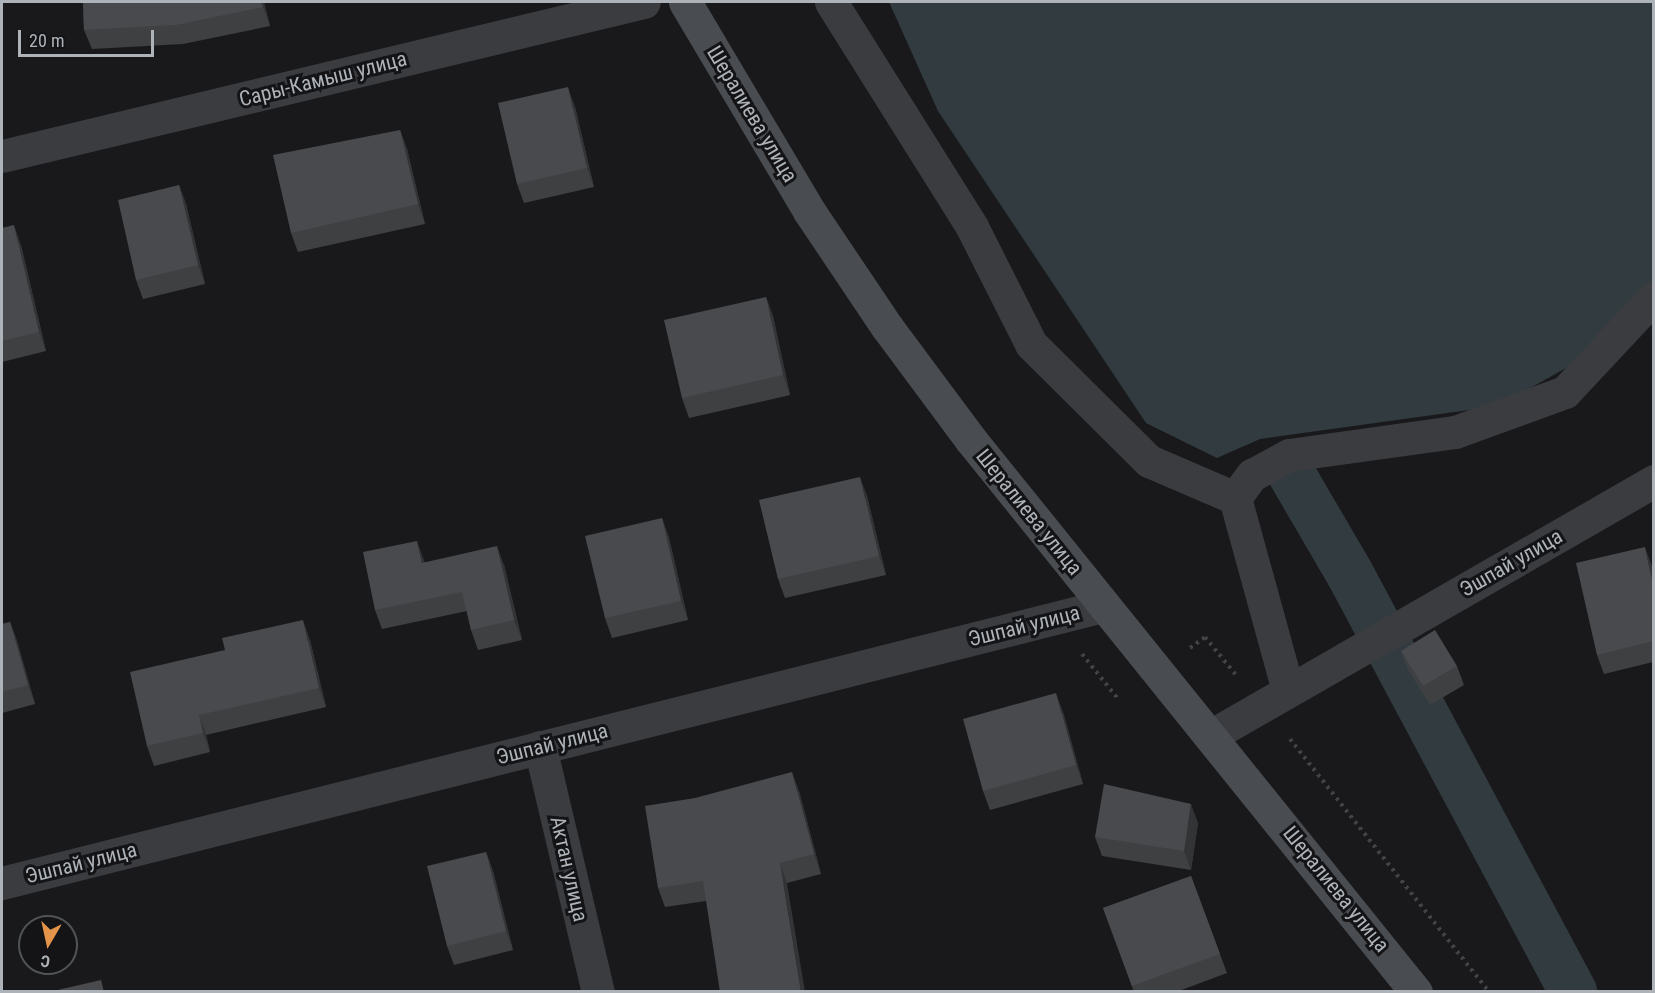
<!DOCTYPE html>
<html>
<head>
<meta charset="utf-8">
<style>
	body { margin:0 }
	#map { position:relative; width:1655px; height:993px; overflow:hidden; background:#19191b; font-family:"Roboto Condensed",sans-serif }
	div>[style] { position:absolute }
	.water>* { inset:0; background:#323c40 }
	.canal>* { height:48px; margin:-24px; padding:0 24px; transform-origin:24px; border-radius:24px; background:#323c40 }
	.path>* { height:4px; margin-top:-2px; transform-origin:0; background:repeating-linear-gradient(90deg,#414347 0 3px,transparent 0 7.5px) }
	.street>* { height:33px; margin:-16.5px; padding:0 16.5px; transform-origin:16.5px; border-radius:16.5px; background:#3a3c40 }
	.secondary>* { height:33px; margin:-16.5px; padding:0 16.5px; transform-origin:16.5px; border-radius:16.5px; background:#494c50 }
	.wall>* { inset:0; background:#3e4042 }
	.shaded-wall>* { inset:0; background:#323436 }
	.building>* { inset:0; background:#484a4d }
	span { translate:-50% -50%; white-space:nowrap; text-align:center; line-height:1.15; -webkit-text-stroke:6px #141416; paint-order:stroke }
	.street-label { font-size:21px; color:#adb3b9 }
	.frame { position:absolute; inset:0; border:3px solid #adb3b9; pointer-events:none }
	.north { position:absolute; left:18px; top:915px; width:60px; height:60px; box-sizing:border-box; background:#141416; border:2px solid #515457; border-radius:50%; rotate:189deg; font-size:16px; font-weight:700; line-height:24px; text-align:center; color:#adb3b9 }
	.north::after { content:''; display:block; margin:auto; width:21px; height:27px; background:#e3944a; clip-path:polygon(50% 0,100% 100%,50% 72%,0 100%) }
	.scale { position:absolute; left:18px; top:30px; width:136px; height:27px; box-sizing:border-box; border:3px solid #adb3b9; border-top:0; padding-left:8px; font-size:18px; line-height:21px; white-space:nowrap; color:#adb3b9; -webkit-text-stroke:4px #141416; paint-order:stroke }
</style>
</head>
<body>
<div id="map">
	<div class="water">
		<div style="clip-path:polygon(889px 2px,1653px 2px,1653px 284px,1575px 363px,1498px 406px,1260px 439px,1217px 458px,1146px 423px,938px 111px)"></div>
	</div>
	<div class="canal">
		<div style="left:1291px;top:473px;width:117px;rotate:59.7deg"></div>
		<div style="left:1350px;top:574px;width:474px;rotate:61.9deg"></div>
	</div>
	<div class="path">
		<div style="left:1190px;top:648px;width:19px;rotate:-36deg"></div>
		<div style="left:1205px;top:637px;width:49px;rotate:50.8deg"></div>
		<div style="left:1082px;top:654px;width:59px;rotate:51.2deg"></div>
		<div style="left:1290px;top:739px;width:322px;rotate:51.8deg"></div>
	</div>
	<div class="street">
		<div style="left:831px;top:2px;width:266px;rotate:57.9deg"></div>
		<div style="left:972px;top:227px;width:131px;rotate:63.2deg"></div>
		<div style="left:1031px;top:344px;width:166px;rotate:44.8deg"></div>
		<div style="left:1149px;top:461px;width:94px;rotate:23.3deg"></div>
		<div style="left:1235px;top:498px;width:200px;rotate:74.6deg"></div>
		<div style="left:2px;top:156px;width:660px;rotate:-13.49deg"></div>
		<div style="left:1235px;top:498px;width:29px;rotate:-54deg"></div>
		<div style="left:1252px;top:475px;width:42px;rotate:-28.4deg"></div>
		<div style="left:1289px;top:455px;width:168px;rotate:-7.9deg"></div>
		<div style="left:1455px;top:432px;width:117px;rotate:-20deg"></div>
		<div style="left:1565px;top:392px;width:130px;rotate:-46.9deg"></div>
		<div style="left:1212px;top:735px;width:510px;rotate:-29.88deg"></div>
		<div style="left:540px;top:747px;width:252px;rotate:76.7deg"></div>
		<div style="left:2px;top:883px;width:1135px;rotate:-14.12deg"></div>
	</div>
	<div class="secondary">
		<div style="left:685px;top:2px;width:243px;rotate:59.3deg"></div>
		<div style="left:809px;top:211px;width:140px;rotate:56.1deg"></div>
		<div style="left:887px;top:327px;width:141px;rotate:53.4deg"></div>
		<div style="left:971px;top:440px;width:709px;rotate:51.13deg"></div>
	</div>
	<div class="wall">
		<div style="clip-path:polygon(83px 2px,264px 2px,270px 26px,183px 44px,92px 49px,84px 30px)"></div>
		<div style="clip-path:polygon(575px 107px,594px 187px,524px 203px,517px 184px)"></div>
		<div style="clip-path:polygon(400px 130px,407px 149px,425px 224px,298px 252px,291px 233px)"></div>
		<div style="clip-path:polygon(179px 185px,186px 204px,205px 284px,143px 299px,136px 280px)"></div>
		<div style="clip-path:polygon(2px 228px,21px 245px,46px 351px,2px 362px)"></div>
		<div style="clip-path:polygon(766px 297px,773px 316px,790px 395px,689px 418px,682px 398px)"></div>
		<div style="clip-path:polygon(867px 496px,886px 575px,785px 598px,778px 579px)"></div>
		<div style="clip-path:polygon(662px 518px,669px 538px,688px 620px,612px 638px,605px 618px)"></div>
		<div style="clip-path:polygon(424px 562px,504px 565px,522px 640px,478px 650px,471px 630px,467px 611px,382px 629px,375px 610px)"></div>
		<div style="clip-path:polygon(1652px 566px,1653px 575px,1653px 662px,1604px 674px,1597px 655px)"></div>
		<div style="clip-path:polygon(10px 622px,17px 641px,35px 704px,2px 713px,2px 624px)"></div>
		<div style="clip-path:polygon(310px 640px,326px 707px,206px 735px,210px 752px,154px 766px,147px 746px)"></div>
		<div style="clip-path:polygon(1401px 651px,1457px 666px,1464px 685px,1430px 705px,1408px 670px)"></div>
		<div style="clip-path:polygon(1063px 712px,1083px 784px,990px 810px,983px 791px)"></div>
		<div style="clip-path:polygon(799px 791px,821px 874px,787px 883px,706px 901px,665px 907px,658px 888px)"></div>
		<div style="clip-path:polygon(1198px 823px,1191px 870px,1102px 856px,1095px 837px)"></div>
		<div style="clip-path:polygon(486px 852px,493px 871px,513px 950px,454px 965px,447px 946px)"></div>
		<div style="clip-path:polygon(1191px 876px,1227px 973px,1176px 992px,1134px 992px,1103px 908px)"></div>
	</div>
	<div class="shaded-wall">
		<div style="clip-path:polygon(261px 2px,264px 2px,270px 26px,263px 7px)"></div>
		<div style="clip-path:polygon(568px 87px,575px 107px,594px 187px,587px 168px)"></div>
		<div style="clip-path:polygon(400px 130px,407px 149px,425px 224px,418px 204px)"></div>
		<div style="clip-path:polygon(179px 185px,186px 204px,205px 284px,198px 265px)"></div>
		<div style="clip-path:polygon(14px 225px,21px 245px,46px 351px,39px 332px)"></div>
		<div style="clip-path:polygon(766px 297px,773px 316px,790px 395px,783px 375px)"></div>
		<div style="clip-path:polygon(860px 477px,867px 496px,886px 575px,879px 556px)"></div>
		<div style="clip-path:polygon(662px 518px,669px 538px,688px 620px,681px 601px)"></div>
		<div style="clip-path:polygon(417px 541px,424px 560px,429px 582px,422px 563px)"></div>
		<div style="clip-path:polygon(497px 546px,504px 565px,522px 640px,514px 620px)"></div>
		<div style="clip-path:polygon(1645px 547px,1652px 566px,1653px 575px,1653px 585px)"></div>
		<div style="clip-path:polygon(303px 620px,310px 640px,326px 707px,319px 688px)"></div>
		<div style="clip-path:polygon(10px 622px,17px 641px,35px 704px,28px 685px)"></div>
		<div style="clip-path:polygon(1056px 693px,1063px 712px,1083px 784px,1076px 765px)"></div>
		<div style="clip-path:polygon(199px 715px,206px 735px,210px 752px,203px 733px)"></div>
		<div style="clip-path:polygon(792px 772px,799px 791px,821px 874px,814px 854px)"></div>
		<div style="clip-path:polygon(1191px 804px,1198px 823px,1191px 870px,1184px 851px)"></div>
		<div style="clip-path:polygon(486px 852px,493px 871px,513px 950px,506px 931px)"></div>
		<div style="clip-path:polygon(780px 863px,787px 883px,805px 992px,801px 992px)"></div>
	</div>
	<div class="building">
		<div style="clip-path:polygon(83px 2px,261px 2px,263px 7px,176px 25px,84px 30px)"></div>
		<div style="clip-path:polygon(568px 87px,587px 168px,517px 184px,498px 103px)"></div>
		<div style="clip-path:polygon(400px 130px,418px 204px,291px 233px,273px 155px)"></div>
		<div style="clip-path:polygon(179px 185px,198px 265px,136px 280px,118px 200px)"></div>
		<div style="clip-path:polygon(14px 225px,39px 332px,2px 341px,2px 228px)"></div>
		<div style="clip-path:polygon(766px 297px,783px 375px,682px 398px,664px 320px)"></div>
		<div style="clip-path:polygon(860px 477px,879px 556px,778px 579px,759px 500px)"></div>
		<div style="clip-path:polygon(662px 518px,681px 601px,605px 618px,585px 536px)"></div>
		<div style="clip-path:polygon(417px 541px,422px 563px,497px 546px,514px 620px,471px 630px,462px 592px,375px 610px,363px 552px)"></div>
		<div style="clip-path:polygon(1645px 547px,1653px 585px,1653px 641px,1597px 655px,1576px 563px)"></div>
		<div style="clip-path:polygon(303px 620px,319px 688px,199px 715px,203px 733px,147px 746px,130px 672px,225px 650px,222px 638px)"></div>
		<div style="clip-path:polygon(10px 622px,28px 685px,2px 692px,2px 624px)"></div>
		<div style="clip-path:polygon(1435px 630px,1457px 666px,1423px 686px,1401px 651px)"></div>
		<div style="clip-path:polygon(1056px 693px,1076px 765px,983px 791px,963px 719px)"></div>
		<div style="clip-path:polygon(792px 772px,814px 854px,780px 863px,801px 992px,720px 992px,703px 881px,658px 888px,645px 806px,695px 798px)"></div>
		<div style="clip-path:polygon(1104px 784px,1191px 804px,1184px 851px,1095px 837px)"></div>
		<div style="clip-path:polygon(486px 852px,506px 931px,447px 946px,427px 866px)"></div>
		<div style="clip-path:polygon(1191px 876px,1220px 954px,1132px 986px,1103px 908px)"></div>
		<div style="clip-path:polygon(101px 980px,104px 992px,49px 992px)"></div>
	</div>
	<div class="street-label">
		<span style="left:323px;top:79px;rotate:-14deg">Сары-Камыш улица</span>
		<span style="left:752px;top:114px;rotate:59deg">Шералиева улица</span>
		<span style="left:1029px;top:512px;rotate:51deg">Шералиева улица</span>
		<span style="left:1511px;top:563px;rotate:-30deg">Эшпай улица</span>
		<span style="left:1024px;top:626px;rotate:-14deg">Эшпай улица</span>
		<span style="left:552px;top:744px;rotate:-14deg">Эшпай улица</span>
		<span style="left:81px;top:863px;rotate:-14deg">Эшпай улица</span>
		<span style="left:569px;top:869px;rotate:77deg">Актан улица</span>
		<span style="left:1336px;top:889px;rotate:51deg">Шералиева улица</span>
	</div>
	<div class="frame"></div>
	<div class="north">С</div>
	<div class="scale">20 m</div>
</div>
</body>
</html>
